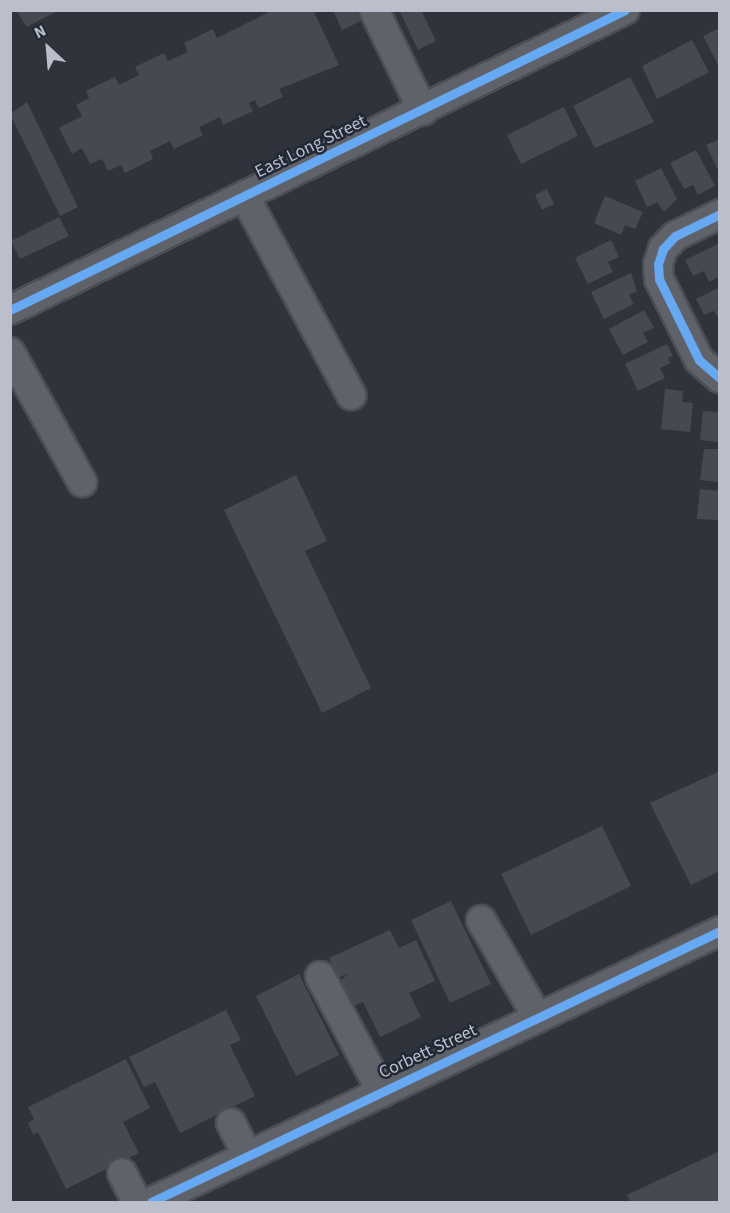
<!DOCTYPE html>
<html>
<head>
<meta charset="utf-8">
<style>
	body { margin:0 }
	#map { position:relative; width:730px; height:1213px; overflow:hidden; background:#2f333c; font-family:"Source Sans 3",sans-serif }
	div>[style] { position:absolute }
	.building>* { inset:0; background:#464951 }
	.roads { filter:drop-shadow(2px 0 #4b4e55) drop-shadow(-2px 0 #4b4e55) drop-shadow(0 2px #4b4e55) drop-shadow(0 -2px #4b4e55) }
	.minor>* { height:28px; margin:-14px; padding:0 14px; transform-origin:14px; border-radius:14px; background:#60626a }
	.cycleway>* { height:9px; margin:-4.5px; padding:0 4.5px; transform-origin:4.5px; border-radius:4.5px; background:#66a8f1 }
	span { translate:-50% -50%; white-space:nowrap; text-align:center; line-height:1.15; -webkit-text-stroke:5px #222836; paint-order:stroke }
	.street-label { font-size:18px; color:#bbbfcb }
	.frame { position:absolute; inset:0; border:12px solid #bbbfcb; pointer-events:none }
	.north { position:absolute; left:18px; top:18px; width:60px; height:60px; -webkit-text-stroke:4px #222836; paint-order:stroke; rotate:334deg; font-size:16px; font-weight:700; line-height:24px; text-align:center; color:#bbbfcb }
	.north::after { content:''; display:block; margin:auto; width:21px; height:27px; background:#bbbfcb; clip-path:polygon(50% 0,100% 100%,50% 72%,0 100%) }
</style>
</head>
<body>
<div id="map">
	<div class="building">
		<div style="clip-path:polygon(16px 10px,59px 10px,27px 27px)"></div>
		<div style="clip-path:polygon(273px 10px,313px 10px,339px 65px,279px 89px,283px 97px,259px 108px,255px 100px,249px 103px,253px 111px,223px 125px,220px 117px,199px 127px,203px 135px,174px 149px,170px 141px,150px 151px,153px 159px,125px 173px,121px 165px,108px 171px,102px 159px,90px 164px,82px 148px,72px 154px,59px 128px,82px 116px,76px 105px,89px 98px,86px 91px,115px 77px,119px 85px,139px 75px,135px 67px,164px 53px,168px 61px,188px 52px,184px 43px,213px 29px,217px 38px)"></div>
		<div style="clip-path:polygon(333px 10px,356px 10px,361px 21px,342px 30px)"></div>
		<div style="clip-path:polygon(399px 10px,421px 10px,436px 41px,418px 50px)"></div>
		<div style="clip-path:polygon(720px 28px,720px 64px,718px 65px,703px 36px)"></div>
		<div style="clip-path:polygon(692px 40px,709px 72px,657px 99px,642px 66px)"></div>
		<div style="clip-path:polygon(630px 77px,654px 122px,595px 148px,573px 106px)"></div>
		<div style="clip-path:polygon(27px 102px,78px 207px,60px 216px,10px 114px)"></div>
		<div style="clip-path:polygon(564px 107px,578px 136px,521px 164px,507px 135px)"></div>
		<div style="clip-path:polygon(720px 139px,720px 175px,706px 145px)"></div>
		<div style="clip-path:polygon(696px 150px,715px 186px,698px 195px,693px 185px,684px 189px,670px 163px)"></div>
		<div style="clip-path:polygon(661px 168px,677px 199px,664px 212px,657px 202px,647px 207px,635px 181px)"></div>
		<div style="clip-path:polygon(547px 189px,554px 204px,542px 210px,535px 195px)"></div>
		<div style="clip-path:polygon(605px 196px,643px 212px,635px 229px,625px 225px,621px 235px,594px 223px)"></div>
		<div style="clip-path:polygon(59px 217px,69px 236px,20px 259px,11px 241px)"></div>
		<div style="clip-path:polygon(611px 240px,619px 257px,608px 262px,613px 272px,588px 284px,575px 258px)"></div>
		<div style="clip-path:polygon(720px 243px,720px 276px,709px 282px,704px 271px,693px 276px,685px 260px)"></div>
		<div style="clip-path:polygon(631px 273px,637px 291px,629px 295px,634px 304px,604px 319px,591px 292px)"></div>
		<div style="clip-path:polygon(720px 287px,720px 321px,714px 311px,704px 315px,696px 299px)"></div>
		<div style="clip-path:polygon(644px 310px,654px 328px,643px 333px,648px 342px,623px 355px,609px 329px)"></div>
		<div style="clip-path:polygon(667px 344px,673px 356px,668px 358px,671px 363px,660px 368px,665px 378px,638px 391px,625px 364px)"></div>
		<div style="clip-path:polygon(665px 389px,683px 391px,682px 402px,693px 403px,690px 432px,661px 429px)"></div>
		<div style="clip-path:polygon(703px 411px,720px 412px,720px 442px,700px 440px)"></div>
		<div style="clip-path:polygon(704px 449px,720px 449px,720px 482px,700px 480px)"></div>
		<div style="clip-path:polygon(296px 475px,327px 541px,305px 551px,371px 688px,322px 713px,224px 510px)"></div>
		<div style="clip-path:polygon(700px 489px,720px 491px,720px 520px,697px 519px)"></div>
		<div style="clip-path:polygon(720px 771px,720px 871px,691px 885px,650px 803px)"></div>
		<div style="clip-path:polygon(602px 826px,631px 886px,531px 935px,501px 874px)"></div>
		<div style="clip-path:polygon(451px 901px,491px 984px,450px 1003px,411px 920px)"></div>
		<div style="clip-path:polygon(390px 930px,399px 948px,416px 940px,435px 981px,409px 993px,421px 1017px,380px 1037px,363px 1002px,352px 1007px,340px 981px,348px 974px,338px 978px,329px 958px)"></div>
		<div style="clip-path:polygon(299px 974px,339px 1055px,296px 1076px,256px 996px)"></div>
		<div style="clip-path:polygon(226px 1010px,241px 1040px,230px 1045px,255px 1096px,180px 1133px,155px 1082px,144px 1087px,129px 1057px)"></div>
		<div style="clip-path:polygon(126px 1059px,150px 1108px,123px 1122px,139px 1153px,66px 1189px,38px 1132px,33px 1135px,28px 1123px,34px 1119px,28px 1107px)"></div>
		<div style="clip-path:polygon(720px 1151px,720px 1202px,631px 1202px,627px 1195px)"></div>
	</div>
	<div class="roads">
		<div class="minor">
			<div style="left:374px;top:10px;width:112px;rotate:64.1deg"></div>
			<div style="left:245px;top:197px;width:225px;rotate:61.8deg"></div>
			<div style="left:720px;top:214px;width:50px;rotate:153.9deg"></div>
			<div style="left:675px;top:236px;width:18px;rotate:133deg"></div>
			<div style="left:663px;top:249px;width:16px;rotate:108deg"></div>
			<div style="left:658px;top:264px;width:15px;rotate:86deg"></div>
			<div style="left:659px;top:279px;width:90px;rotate:63.7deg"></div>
			<div style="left:699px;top:360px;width:28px;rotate:41deg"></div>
			<div style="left:10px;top:310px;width:684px;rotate:-26deg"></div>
			<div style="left:10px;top:352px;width:149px;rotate:61deg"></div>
			<div style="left:481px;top:920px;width:113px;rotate:59.8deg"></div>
			<div style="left:320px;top:976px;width:132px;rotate:61.9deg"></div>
			<div style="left:231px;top:1123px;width:37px;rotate:63deg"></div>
			<div style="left:122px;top:1173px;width:33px;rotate:63deg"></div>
			<div style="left:151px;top:1202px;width:630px;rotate:-25.47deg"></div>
		</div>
	</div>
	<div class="cycleway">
		<div style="left:720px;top:214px;width:50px;rotate:153.9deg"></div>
		<div style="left:675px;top:236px;width:18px;rotate:133deg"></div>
		<div style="left:663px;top:249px;width:16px;rotate:108deg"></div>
		<div style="left:658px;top:264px;width:15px;rotate:86deg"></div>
		<div style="left:659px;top:279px;width:90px;rotate:63.7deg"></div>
		<div style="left:699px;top:360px;width:28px;rotate:41deg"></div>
		<div style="left:10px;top:310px;width:684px;rotate:-26deg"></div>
		<div style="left:151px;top:1202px;width:630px;rotate:-25.47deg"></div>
	</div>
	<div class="street-label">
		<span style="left:311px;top:147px;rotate:-26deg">East Long Street</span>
		<span style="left:428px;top:1052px;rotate:-25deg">Corbett Street</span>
	</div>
	<div class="frame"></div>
	<div class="north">N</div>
</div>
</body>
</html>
